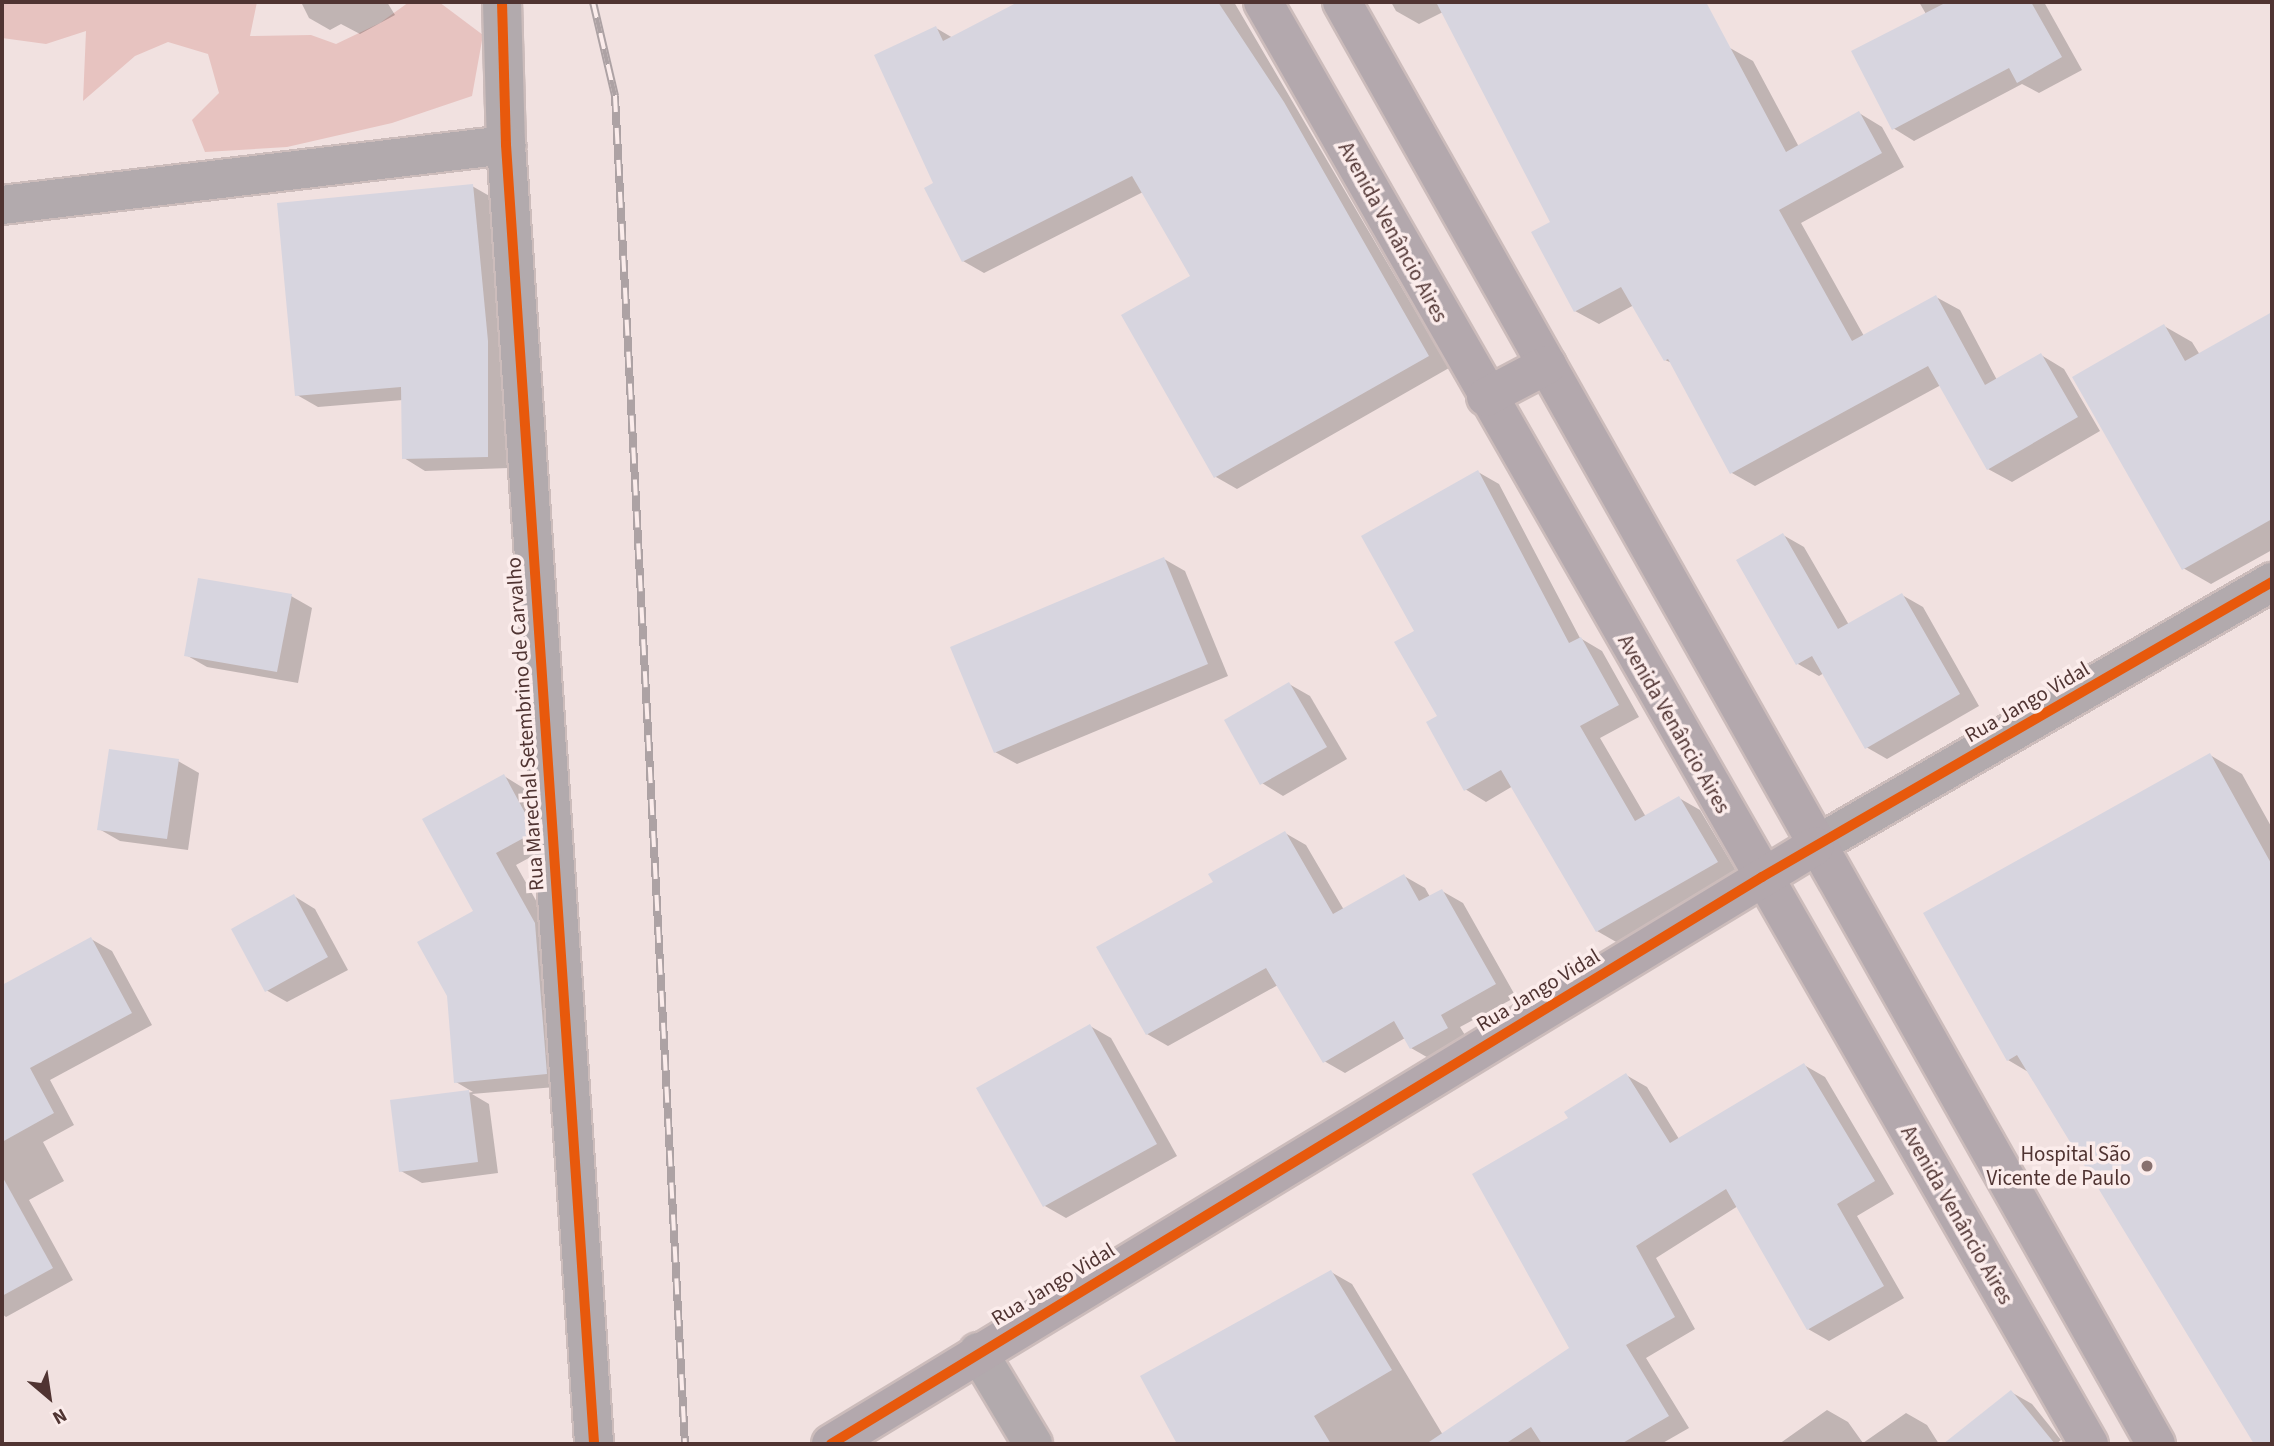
<!DOCTYPE html>
<html>
<head>
<meta charset="utf-8">
<style>
	body { margin:0 }
	#map { position:relative; width:2274px; height:1446px; overflow:hidden; background:#f1e1e0; font-family:"Source Sans 3",sans-serif }
	div>[style] { position:absolute }
	.green>* { inset:0; background:#e7c3c0 }
	.shadow>* { inset:0; background:#0003 }
	.building>* { inset:0; background:#d7d5df }
	.roads { filter:drop-shadow(2px 0 #ccbcbb) drop-shadow(-2px 0 #ccbcbb) drop-shadow(0 2px #ccbcbb) drop-shadow(0 -2px #ccbcbb) }
	.street>* { height:38px; margin:-19px; padding:0 19px; transform-origin:19px; border-radius:19px; background:#b2aaad }
	.secondary>* { height:38px; margin:-19px; padding:0 19px; transform-origin:19px; border-radius:19px; background:#b3a8ad }
	.rail>* { height:8px; margin-top:-4px; transform-origin:0; background:repeating-linear-gradient(90deg,#fbeceb 0 16px,#ada2a4 0 32px); box-sizing:border-box; border-block:2px solid #ada2a4 }
	.cycleway>* { height:10px; margin:-5px; padding:0 5px; transform-origin:5px; border-radius:5px; background:#e8590c }
	.dots>* { width:19px; height:19px; translate:-50% -50%; box-sizing:border-box; border:4px solid #fbeceb; border-radius:50% }
	span { translate:-50% -50%; white-space:nowrap; text-align:center; line-height:1.15; -webkit-text-stroke:7px #fbeceb; paint-order:stroke }
	.street-label { font-size:21px; color:#503432 }
	.poi-label { font-size:21px; color:#503432 }
	.right { translate:-100% -50%; text-align:right }
	.frame { position:absolute; inset:0; border:4px solid #503432; pointer-events:none }
	.north { position:absolute; left:14px; top:1362px; width:70px; height:70px; -webkit-text-stroke:5px #fbeceb; paint-order:stroke; rotate:151deg; font-size:19px; font-weight:700; line-height:28px; text-align:center; color:#503432 }
	.north::after { content:''; display:block; margin:auto; width:24px; height:32px; background:#503432; clip-path:polygon(50% 0,100% 100%,50% 72%,0 100%) }
</style>
</head>
<body>
<div id="map">
	<div class="green">
		<div style="clip-path:polygon(2px 2px,257px 2px,250px 36px,311px 35px,336px 44px,380px 23px,409px 2px,439px 2px,483px 35px,472px 96px,392px 123px,287px 147px,205px 152px,192px 120px,219px 93px,208px 54px,168px 42px,135px 56px,83px 101px,86px 31px,46px 44px,2px 38px)"></div>
	</div>
	<div class="shadow">
		<div style="clip-path:polygon(301px 2px,387px 2px,395px 15px,360px 34px,341px 24px,330px 30px,309px 18px)"></div>
		<div style="clip-path:polygon(1022px 2px,1234px 2px,1449px 368px,1237px 489px,1216px 477px,1192px 276px,1143px 192px,984px 273px,963px 261px,936px 184px,936px 28px,953px 38px)"></div>
		<div style="clip-path:polygon(1391px 2px,1695px 2px,1722px 52px,1730px 48px,1753px 61px,1799px 147px,1859px 113px,1882px 127px,1904px 167px,1801px 223px,1864px 336px,1936px 297px,1960px 310px,1997px 380px,2041px 355px,2064px 369px,2100px 431px,2012px 482px,1988px 469px,1941px 385px,1755px 486px,1732px 473px,1672px 363px,1665px 360px,1634px 305px,1599px 324px,1575px 311px,1553px 223px,1443px 12px,1419px 24px,1396px 11px)"></div>
		<div style="clip-path:polygon(1919px 2px,2044px 2px,2082px 70px,2039px 93px,2022px 84px,1914px 141px,1893px 128px,1926px 14px)"></div>
		<div style="clip-path:polygon(472px 186px,493px 198px,509px 468px,425px 471px,404px 458px,403px 400px,318px 407px,297px 395px)"></div>
		<div style="clip-path:polygon(2272px 314px,2272px 550px,2211px 584px,2183px 568px,2164px 326px,2192px 342px,2200px 355px)"></div>
		<div style="clip-path:polygon(1478px 472px,1499px 484px,1580px 638px,1602px 651px,1639px 717px,1600px 738px,1646px 817px,1679px 798px,1700px 810px,1738px 874px,1618px 943px,1597px 931px,1513px 786px,1486px 802px,1465px 789px,1439px 717px,1417px 632px)"></div>
		<div style="clip-path:polygon(1783px 535px,1804px 547px,1849px 625px,1902px 595px,1923px 607px,1979px 706px,1887px 759px,1866px 747px,1824px 673px,1819px 676px,1798px 664px)"></div>
		<div style="clip-path:polygon(1164px 559px,1185px 571px,1228px 676px,1017px 764px,995px 752px)"></div>
		<div style="clip-path:polygon(291px 596px,312px 608px,298px 683px,207px 667px,186px 655px)"></div>
		<div style="clip-path:polygon(1289px 684px,1310px 696px,1347px 759px,1283px 796px,1262px 783px)"></div>
		<div style="clip-path:polygon(2210px 755px,2242px 774px,2272px 828px,2272px 1444px,2256px 1444px,2030px 1073px,2008px 1060px)"></div>
		<div style="clip-path:polygon(178px 761px,199px 773px,188px 850px,120px 841px,99px 829px)"></div>
		<div style="clip-path:polygon(504px 776px,525px 789px,551px 835px,551px 846px,516px 865px,556px 936px,567px 1086px,472px 1094px,489px 1104px,498px 1173px,422px 1183px,401px 1171px,392px 1102px,473px 1092px,456px 1082px,475px 912px)"></div>
		<div style="clip-path:polygon(1285px 833px,1306px 845px,1344px 910px,1404px 876px,1425px 888px,1430px 897px,1442px 891px,1463px 903px,1516px 997px,1460px 1027px,1468px 1040px,1432px 1060px,1411px 1048px,1405px 1038px,1345px 1073px,1324px 1061px,1278px 985px,1168px 1046px,1147px 1034px,1215px 883px)"></div>
		<div style="clip-path:polygon(294px 896px,315px 909px,348px 970px,287px 1002px,266px 990px)"></div>
		<div style="clip-path:polygon(91px 939px,112px 951px,152px 1025px,50px 1080px,74px 1125px,43px 1142px,64px 1181px,29px 1200px,73px 1280px,6px 1317px,2px 1314px,2px 987px)"></div>
		<div style="clip-path:polygon(1090px 1026px,1111px 1038px,1177px 1156px,1066px 1218px,1045px 1206px)"></div>
		<div style="clip-path:polygon(1804px 1065px,1825px 1077px,1894px 1194px,1857px 1216px,1904px 1298px,1829px 1341px,1808px 1329px,1738px 1206px,1656px 1258px,1695px 1329px,1646px 1358px,1689px 1428px,1661px 1444px,1179px 1444px,1142px 1377px,1331px 1272px,1352px 1284px,1443px 1435px,1571px 1349px,1570px 1119px,1626px 1075px,1647px 1087px,1679px 1139px)"></div>
		<div style="clip-path:polygon(2011px 1392px,2032px 1404px,2061px 1440px,2056px 1444px,1946px 1444px)"></div>
		<div style="clip-path:polygon(1827px 1410px,1848px 1422px,1863px 1443px,1906px 1413px,1927px 1425px,1939px 1444px,1779px 1444px)"></div>
	</div>
	<div class="building">
		<div style="clip-path:polygon(1018px 2px,1218px 2px,1284px 102px,1429px 356px,1214px 478px,1121px 315px,1190px 276px,1132px 176px,962px 262px,924px 188px,933px 183px,874px 55px,936px 26px,943px 41px)"></div>
		<div style="clip-path:polygon(1436px 2px,1706px 2px,1786px 152px,1859px 111px,1882px 153px,1779px 210px,1852px 341px,1936px 295px,1985px 385px,2041px 353px,2078px 417px,1987px 470px,1928px 366px,1730px 474px,1668px 359px,1664px 361px,1621px 287px,1574px 312px,1531px 232px,1550px 222px)"></div>
		<div style="clip-path:polygon(1947px 2px,2031px 2px,2062px 57px,2017px 83px,2009px 68px,1892px 130px,1851px 51px)"></div>
		<div style="clip-path:polygon(473px 184px,488px 341px,488px 457px,402px 459px,401px 387px,295px 396px,277px 203px)"></div>
		<div style="clip-path:polygon(2272px 312px,2272px 519px,2182px 570px,2072px 377px,2164px 324px,2185px 361px)"></div>
		<div style="clip-path:polygon(1478px 470px,1569px 643px,1581px 637px,1619px 705px,1580px 726px,1635px 821px,1679px 796px,1718px 862px,1596px 932px,1501px 770px,1464px 791px,1426px 722px,1437px 716px,1394px 642px,1414px 631px,1361px 536px)"></div>
		<div style="clip-path:polygon(1783px 533px,1838px 629px,1902px 593px,1960px 694px,1865px 749px,1812px 656px,1796px 665px,1736px 560px)"></div>
		<div style="clip-path:polygon(1164px 557px,1208px 664px,994px 753px,950px 647px)"></div>
		<div style="clip-path:polygon(198px 578px,292px 594px,277px 672px,184px 656px)"></div>
		<div style="clip-path:polygon(1289px 682px,1327px 747px,1260px 785px,1224px 720px)"></div>
		<div style="clip-path:polygon(109px 749px,179px 759px,167px 839px,97px 830px)"></div>
		<div style="clip-path:polygon(2210px 753px,2272px 865px,2272px 1444px,2254px 1444px,2017px 1055px,2007px 1061px,1923px 913px)"></div>
		<div style="clip-path:polygon(504px 774px,530px 822px,531px 834px,496px 853px,535px 923px,547px 1074px,454px 1083px,447px 996px,417px 942px,473px 911px,422px 819px)"></div>
		<div style="clip-path:polygon(1285px 831px,1333px 914px,1404px 874px,1419px 901px,1442px 889px,1496px 984px,1441px 1015px,1448px 1028px,1410px 1049px,1394px 1021px,1323px 1063px,1266px 968px,1146px 1035px,1096px 947px,1213px 882px,1208px 874px)"></div>
		<div style="clip-path:polygon(294px 894px,328px 957px,265px 992px,231px 929px)"></div>
		<div style="clip-path:polygon(91px 937px,132px 1013px,30px 1068px,54px 1113px,2px 1142px,2px 985px)"></div>
		<div style="clip-path:polygon(1090px 1024px,1157px 1144px,1043px 1207px,976px 1088px)"></div>
		<div style="clip-path:polygon(1804px 1063px,1875px 1181px,1837px 1204px,1884px 1286px,1807px 1330px,1726px 1189px,1636px 1246px,1675px 1317px,1626px 1345px,1669px 1416px,1621px 1444px,1542px 1444px,1531px 1427px,1505px 1444px,1426px 1444px,1569px 1348px,1472px 1174px,1568px 1118px,1564px 1112px,1626px 1073px,1670px 1143px)"></div>
		<div style="clip-path:polygon(469px 1090px,478px 1162px,399px 1172px,390px 1100px)"></div>
		<div style="clip-path:polygon(2px 1176px,53px 1268px,2px 1296px)"></div>
		<div style="clip-path:polygon(1331px 1270px,1392px 1370px,1314px 1416px,1331px 1444px,1177px 1444px,1140px 1376px)"></div>
		<div style="clip-path:polygon(2011px 1390px,2055px 1444px,1943px 1444px)"></div>
	</div>
	<div class="roads">
		<div class="street">
			<div style="left:502px;top:2px;width:143px;rotate:88.4deg"></div>
			<div style="left:506px;top:145px;width:1302px;rotate:86.12deg"></div>
			<div style="left:2px;top:205px;width:508px;rotate:-6.79deg"></div>
			<div style="left:1815px;top:846px;width:528px;rotate:-30.01deg"></div>
			<div style="left:978px;top:1352px;width:107px;rotate:59.1deg"></div>
		</div>
		<div class="secondary">
			<div style="left:1263px;top:2px;width:1662px;rotate:60.2deg"></div>
			<div style="left:1342px;top:2px;width:1656px;rotate:60.56deg"></div>
			<div style="left:1486px;top:397px;width:69px;rotate:-27.7deg"></div>
			<div style="left:831px;top:1444px;width:1151px;rotate:-31.29deg"></div>
		</div>
	</div>
	<div class="rail">
		<div style="left:593px;top:2px;width:97px;rotate:76.8deg"></div>
		<div style="left:615px;top:96px;width:1350px;rotate:87.03deg"></div>
	</div>
	<div class="cycleway">
		<div style="left:502px;top:2px;width:143px;rotate:88.4deg"></div>
		<div style="left:506px;top:145px;width:1302px;rotate:86.12deg"></div>
		<div style="left:831px;top:1444px;width:1090px;rotate:-31.34deg"></div>
		<div style="left:1762px;top:877px;width:589px;rotate:-30.05deg"></div>
	</div>
	<div class="dots">
		<div style="left:2147px;top:1166px;background:#88716f"></div>
	</div>
	<div class="street-label">
		<span style="left:1393px;top:232px;rotate:61deg">Avenida Venâncio Aires</span>
		<span style="left:2027px;top:702px;rotate:-30deg">Rua Jango Vidal</span>
		<span style="left:525px;top:724px;rotate:-94deg">Rua Marechal Setembrino de Carvalho</span>
		<span style="left:1674px;top:724px;rotate:60deg">Avenida Venâncio Aires</span>
		<span style="left:1538px;top:990px;rotate:-31deg">Rua Jango Vidal</span>
		<span style="left:1957px;top:1215px;rotate:60deg">Avenida Venâncio Aires</span>
		<span style="left:1053px;top:1284px;rotate:-31deg">Rua Jango Vidal</span>
	</div>
	<div class="poi-label">
		<span class="right" style="left:2131px;top:1166px">Hospital São<br>Vicente de Paulo</span>
	</div>
	<div class="frame"></div>
	<div class="north">N</div>
</div>
</body>
</html>
